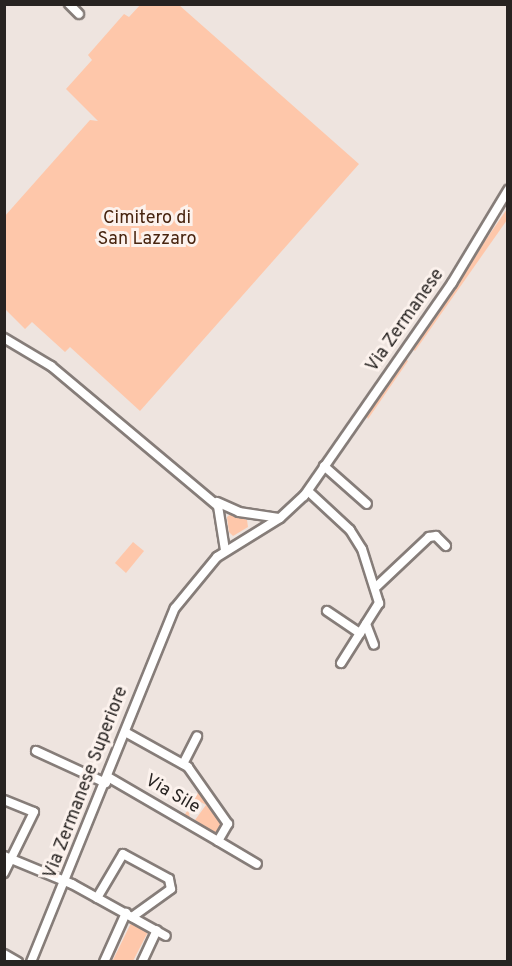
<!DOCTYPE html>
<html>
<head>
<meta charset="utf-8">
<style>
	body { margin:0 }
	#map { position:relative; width:512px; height:966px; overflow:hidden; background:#eee4df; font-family:Overpass,sans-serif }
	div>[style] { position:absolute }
	.green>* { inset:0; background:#fec7aa }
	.roads { filter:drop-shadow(2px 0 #867d79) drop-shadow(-2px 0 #867d79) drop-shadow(0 2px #867d79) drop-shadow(0 -2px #867d79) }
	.minor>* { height:8px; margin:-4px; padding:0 4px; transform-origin:4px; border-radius:4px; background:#fff }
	span { translate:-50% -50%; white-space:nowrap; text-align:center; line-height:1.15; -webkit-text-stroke:6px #fcf2ed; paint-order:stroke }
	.park-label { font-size:18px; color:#47240f }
	.street-label { font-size:18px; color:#272321 }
	.frame { position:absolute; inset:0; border:6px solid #272321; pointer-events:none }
</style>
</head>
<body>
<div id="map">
	<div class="green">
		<div style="clip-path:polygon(141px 4px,179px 5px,359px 164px,140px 411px,70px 347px,65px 352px,32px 322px,25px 329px,5px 309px,4px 217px,90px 120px,98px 121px,66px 89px,92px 60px,88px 55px,124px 14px,129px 17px)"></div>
		<div style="clip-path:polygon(507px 209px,507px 220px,415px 351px,411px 348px)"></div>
		<div style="clip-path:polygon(404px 358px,408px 361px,368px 419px,365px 413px)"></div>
		<div style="clip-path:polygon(231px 514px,247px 520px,248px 527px,233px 536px,229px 532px,227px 517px)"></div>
		<div style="clip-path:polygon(133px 542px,144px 551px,126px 573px,115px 563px)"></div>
		<div style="clip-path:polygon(200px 789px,224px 825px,217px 835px,195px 820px,206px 805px,197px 800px,189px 814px,191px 820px,184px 816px)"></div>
		<div style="clip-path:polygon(132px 921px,149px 930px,133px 961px,112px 962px)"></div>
	</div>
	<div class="roads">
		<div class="minor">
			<div style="left:69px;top:4px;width:14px;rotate:45deg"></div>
			<div style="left:4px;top:338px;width:55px;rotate:30.8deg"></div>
			<div style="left:51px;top:366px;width:218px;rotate:40deg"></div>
			<div style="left:218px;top:506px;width:45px;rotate:81deg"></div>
			<div style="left:324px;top:466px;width:57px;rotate:41.5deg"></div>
			<div style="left:308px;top:491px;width:57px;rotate:42.9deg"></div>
			<div style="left:350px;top:530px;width:22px;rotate:58deg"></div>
			<div style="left:362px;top:549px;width:57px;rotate:72.5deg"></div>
			<div style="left:379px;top:603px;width:71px;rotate:122.3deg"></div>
			<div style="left:217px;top:502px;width:24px;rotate:24deg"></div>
			<div style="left:239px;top:512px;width:40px;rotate:8.5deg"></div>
			<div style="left:376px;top:587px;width:73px;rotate:-43.3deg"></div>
			<div style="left:429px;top:537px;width:7px;rotate:-8deg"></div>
			<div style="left:436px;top:536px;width:14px;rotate:45deg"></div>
			<div style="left:327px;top:611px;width:40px;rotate:34deg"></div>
			<div style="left:366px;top:624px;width:22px;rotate:69deg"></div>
			<div style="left:36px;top:751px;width:77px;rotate:24.6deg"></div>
			<div style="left:183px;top:764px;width:31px;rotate:-63deg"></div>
			<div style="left:108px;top:777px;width:127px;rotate:30.2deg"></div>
			<div style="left:218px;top:841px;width:20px;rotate:-60deg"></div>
			<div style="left:228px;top:824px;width:70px;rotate:-125.1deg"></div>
			<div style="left:188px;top:767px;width:72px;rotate:-150.9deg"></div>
			<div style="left:4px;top:800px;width:32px;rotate:22deg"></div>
			<div style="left:34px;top:812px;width:68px;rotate:116.2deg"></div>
			<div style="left:218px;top:841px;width:45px;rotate:30.5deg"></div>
			<div style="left:4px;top:856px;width:74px;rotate:22.4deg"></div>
			<div style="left:72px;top:884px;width:107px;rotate:29deg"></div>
			<div style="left:97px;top:898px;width:51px;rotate:-59.4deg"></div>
			<div style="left:123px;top:854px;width:52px;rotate:28.5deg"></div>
			<div style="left:169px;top:879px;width:10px;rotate:79deg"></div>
			<div style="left:171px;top:889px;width:48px;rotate:144.3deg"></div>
			<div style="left:4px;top:954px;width:16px;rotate:30deg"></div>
			<div style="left:31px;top:962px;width:382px;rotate:-67.9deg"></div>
			<div style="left:175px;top:608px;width:66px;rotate:-50.5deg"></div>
			<div style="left:217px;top:557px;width:74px;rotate:-31.8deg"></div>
			<div style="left:280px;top:518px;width:33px;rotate:-43deg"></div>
			<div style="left:304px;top:496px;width:259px;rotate:-55.2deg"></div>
			<div style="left:452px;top:283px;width:109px;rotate:-58.9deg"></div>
			<div style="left:104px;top:962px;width:54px;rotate:-65.8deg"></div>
			<div style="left:142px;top:962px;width:35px;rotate:-65deg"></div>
		</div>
	</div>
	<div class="park-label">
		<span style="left:147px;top:230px">Cimitero di<br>San Lazzaro</span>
	</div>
	<div class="street-label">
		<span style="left:406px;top:321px;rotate:-55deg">Via Zermanese</span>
		<span style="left:87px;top:783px;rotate:-69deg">Via Zermanese Superiore</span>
		<span style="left:172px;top:795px;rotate:30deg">Via Sile</span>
	</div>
	<div class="frame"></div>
</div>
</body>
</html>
